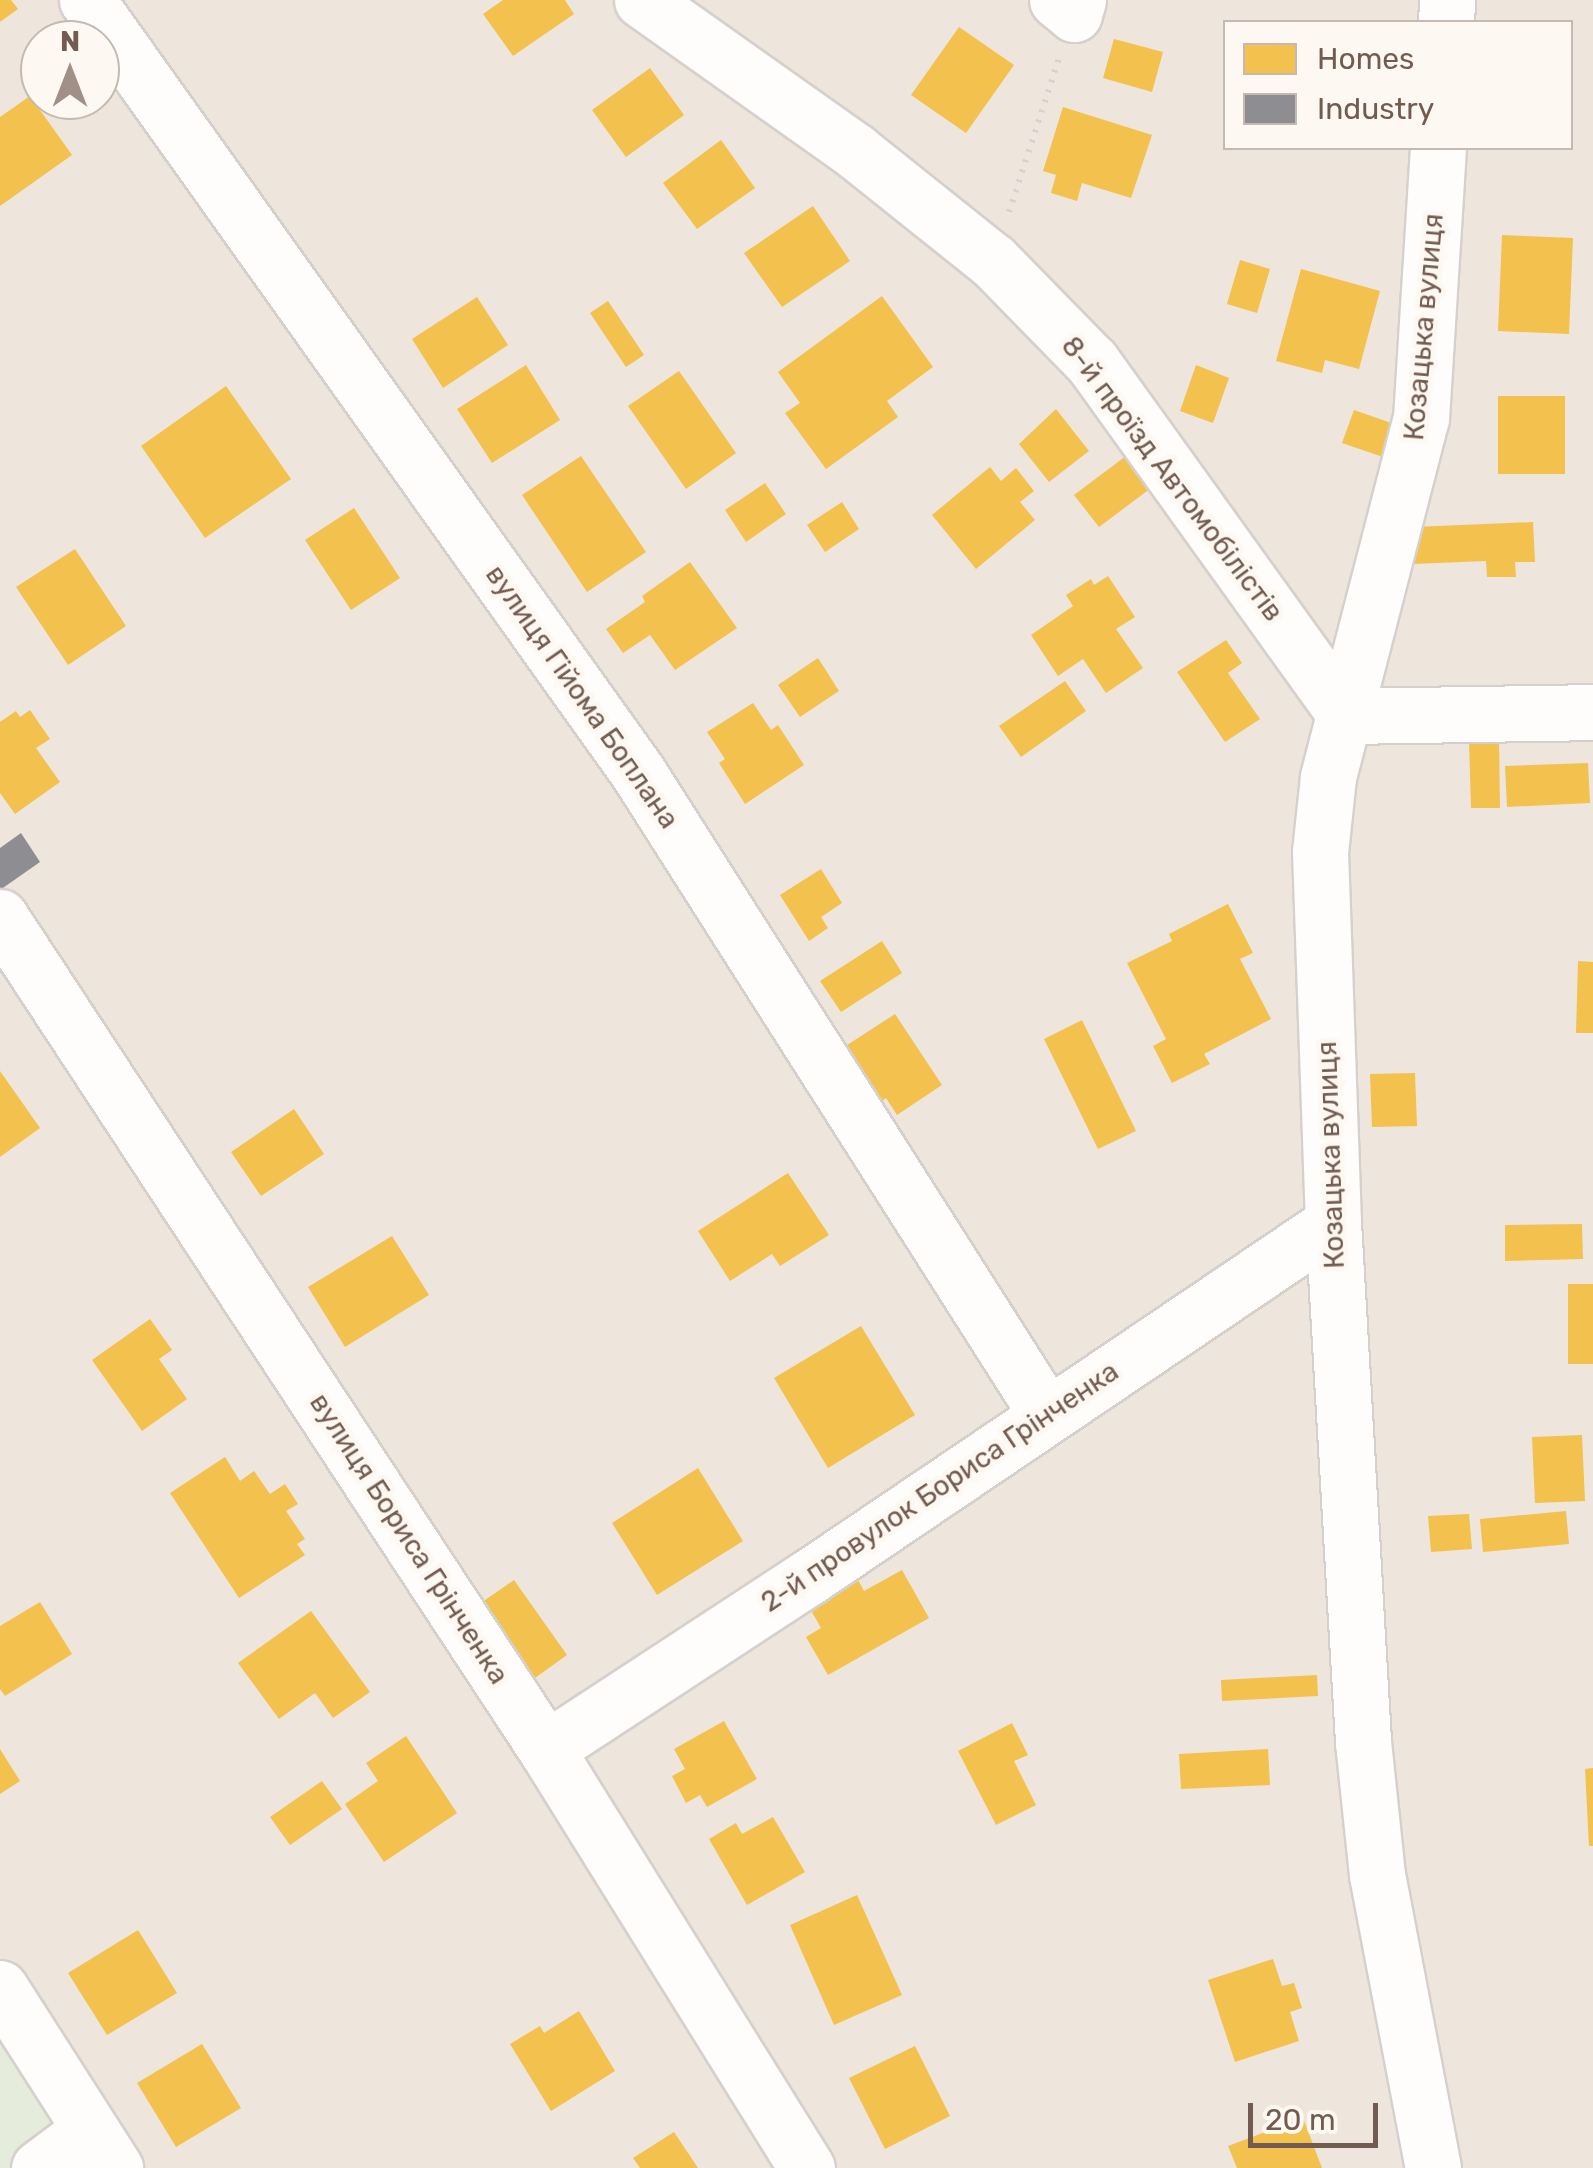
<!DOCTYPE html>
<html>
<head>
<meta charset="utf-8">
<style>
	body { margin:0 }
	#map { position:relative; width:1593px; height:2168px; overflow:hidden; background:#f6f3ee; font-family:Rubik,sans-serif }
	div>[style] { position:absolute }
	.residential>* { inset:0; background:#eee5dd }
	.green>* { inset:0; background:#e6ecdb }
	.homes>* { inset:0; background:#f2c14e }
	.industry>* { inset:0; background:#8d8d92 }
	.path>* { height:6px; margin-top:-3px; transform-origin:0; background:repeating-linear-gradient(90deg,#d8d1cd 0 2.5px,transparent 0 10.5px) }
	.roads { filter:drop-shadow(2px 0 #d6d0cc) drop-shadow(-2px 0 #d6d0cc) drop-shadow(0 2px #d6d0cc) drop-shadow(0 -2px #d6d0cc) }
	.minor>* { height:55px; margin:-27.5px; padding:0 27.5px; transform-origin:27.5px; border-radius:27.5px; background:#fefdfc }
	span { translate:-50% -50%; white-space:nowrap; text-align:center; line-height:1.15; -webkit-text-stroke:10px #fdf8f1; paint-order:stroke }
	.street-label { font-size:28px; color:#725b51 }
	.legend { position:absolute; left:1223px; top:20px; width:350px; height:130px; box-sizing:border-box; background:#fdf8f1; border:2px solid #c5b9b1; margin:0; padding:12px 18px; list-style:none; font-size:30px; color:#725b51 }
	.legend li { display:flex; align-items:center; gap:20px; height:50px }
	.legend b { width:50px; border:2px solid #c5b9b1 }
	.north { position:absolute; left:20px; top:20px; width:100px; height:100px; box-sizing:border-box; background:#fdf8f1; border:2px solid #c5b9b1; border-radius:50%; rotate:0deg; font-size:28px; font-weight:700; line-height:40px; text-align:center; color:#725b51 }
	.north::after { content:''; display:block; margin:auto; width:35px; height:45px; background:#a09088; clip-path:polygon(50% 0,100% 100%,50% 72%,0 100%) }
	.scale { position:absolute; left:1248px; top:2103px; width:130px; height:45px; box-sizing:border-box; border:5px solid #725b51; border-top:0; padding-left:12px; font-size:30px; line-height:35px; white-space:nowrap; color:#725b51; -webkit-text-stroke:8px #fdf8f1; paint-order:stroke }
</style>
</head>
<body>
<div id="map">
	<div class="residential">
		<div style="clip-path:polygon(evenodd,0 0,1593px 0,1593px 2168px,114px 2168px,0 1988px,0 0,1226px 22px,1570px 22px,1570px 148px,1226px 148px,1226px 22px,0 0,40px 40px,100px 40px,100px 100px,40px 100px,40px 40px)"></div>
	</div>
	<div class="green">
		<div style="clip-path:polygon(0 1988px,114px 2168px,0 2168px)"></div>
	</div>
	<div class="homes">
		<div style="clip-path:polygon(0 0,11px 0,18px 9px,0 22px)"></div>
		<div style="clip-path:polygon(503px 0,565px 0,574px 14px,513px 56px,483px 14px)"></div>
		<div style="clip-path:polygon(959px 27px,1014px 65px,966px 133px,911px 95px)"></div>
		<div style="clip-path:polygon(1114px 39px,1163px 52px,1152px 92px,1103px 78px)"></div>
		<div style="clip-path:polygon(650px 68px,684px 115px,626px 157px,592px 110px)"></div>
		<div style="clip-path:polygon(30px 96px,72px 155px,0 206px,0 117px)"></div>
		<div style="clip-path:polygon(1063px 107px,1152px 135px,1131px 198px,1082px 183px,1077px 201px,1051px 193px,1056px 175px,1043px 171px)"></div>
		<div style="clip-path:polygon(721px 140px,755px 188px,697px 229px,663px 183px)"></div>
		<div style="clip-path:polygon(813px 206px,850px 261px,782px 307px,744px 253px)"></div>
		<div style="clip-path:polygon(1502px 235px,1573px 238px,1569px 334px,1498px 331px)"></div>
		<div style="clip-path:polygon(1240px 260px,1270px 269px,1257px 313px,1227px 304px)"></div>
		<div style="clip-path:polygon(1301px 269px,1380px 291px,1359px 369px,1325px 360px,1322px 373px,1276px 361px)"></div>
		<div style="clip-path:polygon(882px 296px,933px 367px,887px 401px,898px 417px,826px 469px,785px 413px,800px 403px,778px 372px)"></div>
		<div style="clip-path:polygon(477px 297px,508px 345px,443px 388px,412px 339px)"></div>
		<div style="clip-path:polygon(608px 301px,644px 355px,626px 367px,590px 313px)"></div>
		<div style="clip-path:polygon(526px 365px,560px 420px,492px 463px,457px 409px)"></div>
		<div style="clip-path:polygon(1196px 365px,1229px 378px,1213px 423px,1180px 411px)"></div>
		<div style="clip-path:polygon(679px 371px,736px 453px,686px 489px,628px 406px)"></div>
		<div style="clip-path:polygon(226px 386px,291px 479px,205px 538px,141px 446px)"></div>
		<div style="clip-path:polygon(1498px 396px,1565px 396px,1565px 474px,1498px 474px)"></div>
		<div style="clip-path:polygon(1056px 409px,1089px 451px,1049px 482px,1019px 444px)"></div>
		<div style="clip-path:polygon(1354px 410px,1394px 424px,1383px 457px,1342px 443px)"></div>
		<div style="clip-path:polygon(581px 456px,646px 552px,587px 592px,522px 495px)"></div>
		<div style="clip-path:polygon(1126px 456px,1151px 488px,1099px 527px,1074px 495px)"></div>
		<div style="clip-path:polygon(990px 467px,1001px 481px,1016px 468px,1034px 491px,1020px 502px,1035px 520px,976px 569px,932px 515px)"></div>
		<div style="clip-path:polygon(765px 483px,786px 514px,746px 542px,725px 510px)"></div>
		<div style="clip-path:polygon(842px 502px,859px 529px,825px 552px,807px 525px)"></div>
		<div style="clip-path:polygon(354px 508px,400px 578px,351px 610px,305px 540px)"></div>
		<div style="clip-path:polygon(1533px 522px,1535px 562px,1515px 562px,1516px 577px,1487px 577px,1486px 561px,1413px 564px,1413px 527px)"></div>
		<div style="clip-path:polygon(75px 549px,126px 626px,68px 665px,16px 587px)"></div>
		<div style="clip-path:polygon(690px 562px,737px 628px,675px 670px,650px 635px,623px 653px,606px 629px,645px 602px,642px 596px)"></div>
		<div style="clip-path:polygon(1108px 576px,1135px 617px,1116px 629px,1143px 668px,1106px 693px,1083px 659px,1058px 676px,1031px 635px,1073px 606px,1066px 595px,1091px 579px,1094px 585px)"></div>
		<div style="clip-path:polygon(1226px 640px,1242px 663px,1228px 673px,1260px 719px,1225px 742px,1177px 672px)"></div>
		<div style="clip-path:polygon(818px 658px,839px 691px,800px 717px,778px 685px)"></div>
		<div style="clip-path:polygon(1065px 681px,1086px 711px,1021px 757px,999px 726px)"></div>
		<div style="clip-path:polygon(753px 703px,771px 730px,778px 725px,804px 765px,745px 804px,719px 763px,725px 759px,707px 732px)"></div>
		<div style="clip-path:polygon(30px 710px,50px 739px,36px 748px,60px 782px,15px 814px,0 793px,0 722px,16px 711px,20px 717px)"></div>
		<div style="clip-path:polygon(1499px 739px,1500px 808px,1471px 808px,1469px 740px)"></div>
		<div style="clip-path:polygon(1588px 763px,1590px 803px,1507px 807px,1505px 766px)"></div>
		<div style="clip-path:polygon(821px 869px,842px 903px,821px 917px,828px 928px,809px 941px,780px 895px)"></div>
		<div style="clip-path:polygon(1228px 904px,1253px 953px,1240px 959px,1271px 1019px,1204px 1054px,1210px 1064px,1172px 1083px,1153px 1046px,1166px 1039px,1127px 963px,1172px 941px,1169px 934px)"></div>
		<div style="clip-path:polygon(882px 941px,902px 973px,841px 1012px,820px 981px)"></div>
		<div style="clip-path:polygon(1578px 961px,1593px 962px,1593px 1033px,1576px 1033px)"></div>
		<div style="clip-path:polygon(895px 1014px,942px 1085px,897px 1115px,886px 1098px,877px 1105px,841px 1049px)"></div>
		<div style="clip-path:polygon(1082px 1020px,1136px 1131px,1098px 1149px,1044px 1039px)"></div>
		<div style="clip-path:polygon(0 1071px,40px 1128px,0 1157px)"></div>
		<div style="clip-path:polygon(1415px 1073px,1417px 1126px,1372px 1127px,1370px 1074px)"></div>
		<div style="clip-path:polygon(294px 1109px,324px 1154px,261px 1196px,231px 1152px)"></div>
		<div style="clip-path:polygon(788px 1173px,829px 1235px,780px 1266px,772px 1254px,730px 1281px,698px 1231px)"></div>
		<div style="clip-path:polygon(1582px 1224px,1583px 1259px,1505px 1261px,1505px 1225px)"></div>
		<div style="clip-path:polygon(392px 1236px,429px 1295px,345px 1347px,308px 1287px)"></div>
		<div style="clip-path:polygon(1568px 1284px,1593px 1284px,1593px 1364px,1568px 1364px)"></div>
		<div style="clip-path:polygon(150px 1319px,172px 1350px,159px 1359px,187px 1399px,142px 1431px,92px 1360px)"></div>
		<div style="clip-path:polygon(861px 1326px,915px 1415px,828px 1468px,774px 1378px)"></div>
		<div style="clip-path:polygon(1582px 1435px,1585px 1501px,1535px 1503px,1532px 1437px)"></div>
		<div style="clip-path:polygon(225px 1457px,240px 1481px,254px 1471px,270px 1494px,285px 1484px,298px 1504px,286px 1511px,305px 1539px,297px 1544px,305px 1555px,239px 1598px,170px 1493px)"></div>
		<div style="clip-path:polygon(698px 1468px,743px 1541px,657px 1595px,612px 1523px)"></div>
		<div style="clip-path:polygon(1566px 1511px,1569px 1544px,1483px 1552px,1480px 1519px)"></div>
		<div style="clip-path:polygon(1469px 1514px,1472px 1549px,1431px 1552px,1428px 1516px)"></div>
		<div style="clip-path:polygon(902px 1570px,929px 1618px,828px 1675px,806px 1637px,821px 1628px,808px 1605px,857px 1578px,864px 1591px)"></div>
		<div style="clip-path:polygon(514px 1580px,567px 1655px,528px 1683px,475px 1607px)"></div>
		<div style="clip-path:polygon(40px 1602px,72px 1654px,5px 1696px,0 1689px,0 1626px)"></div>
		<div style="clip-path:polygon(311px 1611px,370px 1692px,333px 1718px,315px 1693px,279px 1719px,238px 1663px)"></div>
		<div style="clip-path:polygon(1317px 1675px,1318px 1696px,1222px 1701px,1221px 1680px)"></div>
		<div style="clip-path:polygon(724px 1721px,757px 1779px,707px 1807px,700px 1795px,686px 1803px,672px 1776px,685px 1769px,674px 1749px)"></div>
		<div style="clip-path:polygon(1012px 1723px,1028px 1755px,1014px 1761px,1036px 1805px,996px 1825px,958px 1751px)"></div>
		<div style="clip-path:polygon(406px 1736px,457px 1813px,384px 1862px,345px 1804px,378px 1781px,366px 1763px)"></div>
		<div style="clip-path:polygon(0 1749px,20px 1781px,0 1794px)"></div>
		<div style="clip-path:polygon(1268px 1749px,1270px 1785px,1181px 1789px,1179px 1754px)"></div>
		<div style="clip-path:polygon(1593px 1768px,1593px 1846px,1589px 1846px,1585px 1769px)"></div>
		<div style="clip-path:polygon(322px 1781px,342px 1809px,290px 1845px,270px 1817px)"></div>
		<div style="clip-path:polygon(773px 1817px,805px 1872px,747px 1905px,709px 1839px,736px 1823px,742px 1834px)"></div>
		<div style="clip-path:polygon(857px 1895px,902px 1995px,834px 2025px,790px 1925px)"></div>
		<div style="clip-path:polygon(138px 1930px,177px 1993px,107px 2035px,68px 1973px)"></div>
		<div style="clip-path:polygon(1273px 1959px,1282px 1986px,1294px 1983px,1302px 2008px,1290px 2012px,1299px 2041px,1235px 2062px,1208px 1980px)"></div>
		<div style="clip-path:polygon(579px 2011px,615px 2071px,551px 2111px,510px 2044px,540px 2026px,544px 2033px)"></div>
		<div style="clip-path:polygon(202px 2044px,241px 2108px,176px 2147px,137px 2083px)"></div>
		<div style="clip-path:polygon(915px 2046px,950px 2116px,885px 2149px,849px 2078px)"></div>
		<div style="clip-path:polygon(1303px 2118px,1322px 2168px,1237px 2168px,1228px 2146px)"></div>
		<div style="clip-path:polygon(674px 2132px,698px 2168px,640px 2168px,633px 2158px)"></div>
	</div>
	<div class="industry">
		<div style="clip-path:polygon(21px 833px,40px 862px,0 890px,0 848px)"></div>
	</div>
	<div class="path">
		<div style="left:1009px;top:212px;width:162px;rotate:-72deg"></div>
	</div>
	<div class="roads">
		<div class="minor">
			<div style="left:87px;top:0;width:951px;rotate:54.5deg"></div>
			<div style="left:639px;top:774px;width:760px;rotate:57.52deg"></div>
			<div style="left:642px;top:0;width:261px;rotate:35.3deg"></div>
			<div style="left:855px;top:151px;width:176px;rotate:38.6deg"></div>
			<div style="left:993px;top:261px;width:141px;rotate:45.6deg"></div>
			<div style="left:1092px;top:362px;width:436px;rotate:54.3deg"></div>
			<div style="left:1346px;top:716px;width:247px;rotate:-0.9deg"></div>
			<div style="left:1057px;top:0;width:22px;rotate:39deg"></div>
			<div style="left:1074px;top:14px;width:15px;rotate:-74deg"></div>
			<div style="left:1446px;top:22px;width:22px;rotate:-87deg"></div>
			<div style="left:0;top:917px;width:995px;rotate:56.73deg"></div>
			<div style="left:546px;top:1749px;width:494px;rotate:58.1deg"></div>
			<div style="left:546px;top:1749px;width:314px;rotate:-33.2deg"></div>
			<div style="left:809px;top:1577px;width:632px;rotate:-34.04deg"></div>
			<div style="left:0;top:1988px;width:214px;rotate:57.4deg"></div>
			<div style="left:39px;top:2168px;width:64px;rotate:-36.7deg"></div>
			<div style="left:1433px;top:2168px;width:298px;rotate:-100.8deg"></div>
			<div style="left:1377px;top:1875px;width:135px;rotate:-96deg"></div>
			<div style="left:1363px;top:1741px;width:519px;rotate:-93.31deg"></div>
			<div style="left:1333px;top:1223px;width:371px;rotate:-92deg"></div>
			<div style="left:1320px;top:852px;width:75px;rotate:-83.9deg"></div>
			<div style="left:1328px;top:777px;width:371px;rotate:-75.5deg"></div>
			<div style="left:1421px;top:418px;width:271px;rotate:-86.4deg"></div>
		</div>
	</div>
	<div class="street-label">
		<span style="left:1424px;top:327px;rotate:-85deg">Козацька вулиця</span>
		<span style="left:1172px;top:479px;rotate:53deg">8-й проїзд Автомобілістів</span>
		<span style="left:582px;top:697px;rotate:55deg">вулиця Гійома Боплана</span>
		<span style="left:1331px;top:1155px;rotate:-92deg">Козацька вулиця</span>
		<span style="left:940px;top:1487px;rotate:-34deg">2-й провулок Бориса Грінченка</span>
		<span style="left:409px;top:1539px;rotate:57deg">вулиця Бориса Грінченка</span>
	</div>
	<ul class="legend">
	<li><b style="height:28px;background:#f2c14e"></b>Homes</li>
	<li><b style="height:28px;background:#8d8d92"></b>Industry</li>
	</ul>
	<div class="north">N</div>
	<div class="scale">20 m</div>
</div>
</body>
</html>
